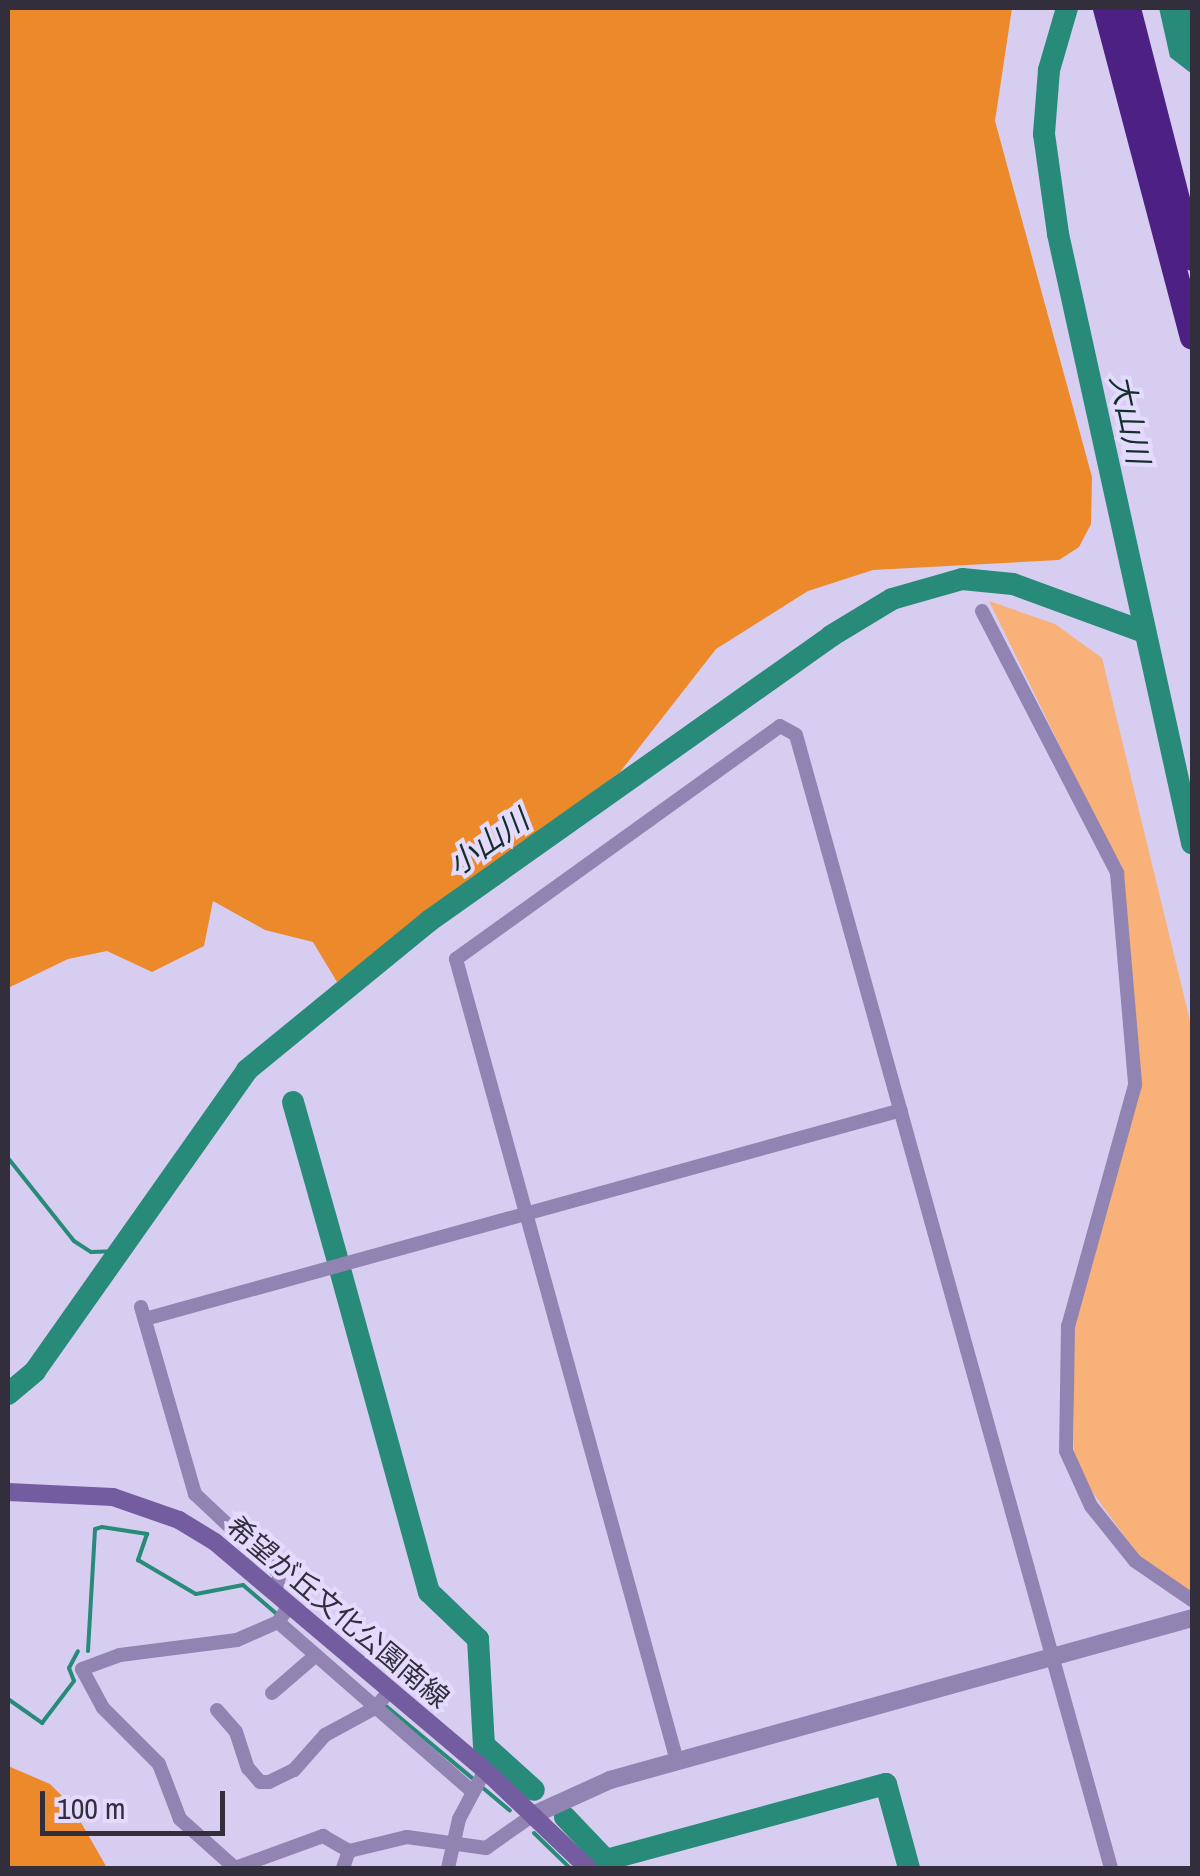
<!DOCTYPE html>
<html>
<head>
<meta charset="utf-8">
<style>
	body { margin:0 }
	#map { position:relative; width:1200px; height:1876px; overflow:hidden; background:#d7cdf1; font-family:"Archivo Narrow","Noto Sans JP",sans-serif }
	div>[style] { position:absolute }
	.green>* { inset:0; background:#f8b178 }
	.forest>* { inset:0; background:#eb892b }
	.water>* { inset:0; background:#288b7a }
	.stream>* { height:4px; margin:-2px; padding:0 2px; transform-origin:2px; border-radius:2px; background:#288b7a }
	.river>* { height:22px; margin:-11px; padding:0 11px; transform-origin:11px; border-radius:11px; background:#288b7a }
	.minor>* { height:14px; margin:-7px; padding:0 7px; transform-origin:7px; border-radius:7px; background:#9284b2 }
	.tertiary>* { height:18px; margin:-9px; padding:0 9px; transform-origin:9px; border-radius:9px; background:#9284b2 }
	.secondary>* { height:18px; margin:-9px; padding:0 9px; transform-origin:9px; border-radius:9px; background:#745ca0 }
	.motorway>* { height:25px; margin:-12.5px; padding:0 12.5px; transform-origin:12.5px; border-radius:12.5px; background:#4d2084 }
	span { translate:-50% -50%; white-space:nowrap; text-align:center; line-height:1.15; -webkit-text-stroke:8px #e4dafe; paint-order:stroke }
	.street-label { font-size:28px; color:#322e3c }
	.water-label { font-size:30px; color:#122f29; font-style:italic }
	.frame { position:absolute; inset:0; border:10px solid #322e3c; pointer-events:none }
	.scale { position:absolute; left:40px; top:1791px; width:185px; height:45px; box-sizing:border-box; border:5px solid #322e3c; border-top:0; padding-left:12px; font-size:30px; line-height:35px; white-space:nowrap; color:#322e3c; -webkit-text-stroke:8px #e4dafe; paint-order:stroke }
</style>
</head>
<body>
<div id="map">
	<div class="green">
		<div style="clip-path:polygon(989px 601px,1055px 624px,1102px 658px,1192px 1029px,1192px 1593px,1139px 1556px,1085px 1482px,1074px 1452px,1074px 1328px,1141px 1082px,1121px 871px)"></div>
	</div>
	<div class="forest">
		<div style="clip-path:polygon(8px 8px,1012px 8px,995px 121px,1092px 477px,1091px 524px,1079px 547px,1059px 560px,873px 570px,808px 591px,716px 649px,620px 772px,337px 982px,313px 942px,265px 930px,213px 901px,204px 946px,152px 972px,107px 951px,68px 959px,8px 988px)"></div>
		<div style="clip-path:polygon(8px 1766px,50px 1784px,71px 1805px,107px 1868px,8px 1868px)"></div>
	</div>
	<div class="water">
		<div style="clip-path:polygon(1159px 8px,1192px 8px,1192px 74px,1170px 57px)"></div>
	</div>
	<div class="stream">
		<div style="left:8px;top:1158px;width:106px;rotate:51.5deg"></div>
		<div style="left:74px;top:1241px;width:20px;rotate:33deg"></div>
		<div style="left:91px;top:1252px;width:29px;rotate:-2deg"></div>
		<div style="left:88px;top:1651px;width:122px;rotate:-86.7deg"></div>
		<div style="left:95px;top:1529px;width:7px;rotate:-16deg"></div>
		<div style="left:102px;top:1527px;width:46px;rotate:8.8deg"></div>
		<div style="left:147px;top:1534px;width:28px;rotate:109deg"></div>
		<div style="left:138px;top:1560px;width:67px;rotate:30.4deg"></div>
		<div style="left:196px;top:1594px;width:48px;rotate:-10.8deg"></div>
		<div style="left:243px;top:1585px;width:48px;rotate:40.7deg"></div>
		<div style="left:8px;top:1699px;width:42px;rotate:35.2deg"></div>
		<div style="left:42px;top:1723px;width:53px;rotate:-52.7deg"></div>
		<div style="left:74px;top:1681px;width:14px;rotate:-111deg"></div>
		<div style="left:69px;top:1668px;width:19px;rotate:-62deg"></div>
		<div style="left:386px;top:1706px;width:112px;rotate:39.9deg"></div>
		<div style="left:483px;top:1788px;width:35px;rotate:40deg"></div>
		<div style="left:534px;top:1833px;width:50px;rotate:44.2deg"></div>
	</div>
	<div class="river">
		<div style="left:1067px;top:8px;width:65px;rotate:106.2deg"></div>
		<div style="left:1049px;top:70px;width:64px;rotate:94.5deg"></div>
		<div style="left:1044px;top:134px;width:101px;rotate:82deg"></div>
		<div style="left:1058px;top:234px;width:624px;rotate:77.59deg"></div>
		<div style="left:293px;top:1102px;width:161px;rotate:74.2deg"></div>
		<div style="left:341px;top:1273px;width:331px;rotate:74.6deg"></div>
		<div style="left:429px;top:1592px;width:68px;rotate:43.8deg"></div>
		<div style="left:478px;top:1639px;width:106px;rotate:86.8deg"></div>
		<div style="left:484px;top:1745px;width:67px;rotate:42deg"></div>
		<div style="left:8px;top:1394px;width:35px;rotate:-40deg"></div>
		<div style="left:35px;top:1371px;width:368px;rotate:-54.8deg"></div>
		<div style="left:247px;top:1070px;width:235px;rotate:-39.3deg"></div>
		<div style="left:429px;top:921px;width:493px;rotate:-35.3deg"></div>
		<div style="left:831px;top:636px;width:71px;rotate:-31.2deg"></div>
		<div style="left:892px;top:599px;width:73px;rotate:-15.9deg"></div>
		<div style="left:962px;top:579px;width:51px;rotate:5.6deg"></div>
		<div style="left:1013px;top:584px;width:140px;rotate:20.1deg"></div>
		<div style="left:565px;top:1817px;width:59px;rotate:46.4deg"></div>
		<div style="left:606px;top:1860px;width:290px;rotate:-15.2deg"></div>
		<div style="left:886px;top:1784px;width:87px;rotate:74.7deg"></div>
	</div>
	<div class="minor">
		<div style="left:982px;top:611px;width:295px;rotate:62.7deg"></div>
		<div style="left:1117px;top:873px;width:213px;rotate:85.1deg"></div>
		<div style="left:1135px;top:1085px;width:250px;rotate:105.5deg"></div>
		<div style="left:1068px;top:1326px;width:125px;rotate:90.9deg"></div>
		<div style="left:1066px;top:1451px;width:60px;rotate:65.6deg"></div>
		<div style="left:1091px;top:1506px;width:70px;rotate:51.3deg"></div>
		<div style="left:1135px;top:1561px;width:69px;rotate:34.4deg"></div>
		<div style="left:141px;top:1307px;width:195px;rotate:73.9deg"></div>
		<div style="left:195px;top:1494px;width:117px;rotate:43.3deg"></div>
		<div style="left:280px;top:1574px;width:19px;rotate:106deg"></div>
		<div style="left:145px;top:1319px;width:784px;rotate:-15.45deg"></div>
		<div style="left:278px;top:1622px;width:259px;rotate:41.1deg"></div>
		<div style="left:272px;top:1693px;width:58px;rotate:-40.8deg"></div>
		<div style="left:217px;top:1710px;width:29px;rotate:49deg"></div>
		<div style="left:236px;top:1732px;width:38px;rotate:72deg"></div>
		<div style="left:248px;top:1768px;width:18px;rotate:49deg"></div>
		<div style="left:260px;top:1782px;width:9px"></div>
		<div style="left:269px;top:1782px;width:28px;rotate:-26deg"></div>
		<div style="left:294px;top:1770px;width:47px;rotate:-48.5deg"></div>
		<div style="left:325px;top:1735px;width:57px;rotate:-28.4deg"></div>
		<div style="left:375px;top:1708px;width:23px;rotate:-50deg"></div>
		<div style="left:677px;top:1761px;width:832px;rotate:-105.41deg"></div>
		<div style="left:456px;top:959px;width:399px;rotate:-35.7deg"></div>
		<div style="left:780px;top:726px;width:18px;rotate:29deg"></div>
		<div style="left:796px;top:735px;width:1176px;rotate:74.46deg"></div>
		<div style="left:235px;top:1868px;width:74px;rotate:-138.3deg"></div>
		<div style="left:180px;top:1819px;width:59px;rotate:-110.9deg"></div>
		<div style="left:159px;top:1764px;width:79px;rotate:-135deg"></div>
		<div style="left:103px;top:1708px;width:44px;rotate:-118.3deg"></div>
		<div style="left:82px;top:1669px;width:40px;rotate:-20.2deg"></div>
		<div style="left:120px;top:1655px;width:118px;rotate:-7.3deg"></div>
		<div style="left:237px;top:1640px;width:45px;rotate:-23.7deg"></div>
		<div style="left:278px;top:1622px;width:21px;rotate:-55deg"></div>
		<div style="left:235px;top:1868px;width:94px;rotate:-20deg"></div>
		<div style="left:323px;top:1836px;width:30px;rotate:30deg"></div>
		<div style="left:349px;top:1851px;width:60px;rotate:-13.6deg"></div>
		<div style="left:407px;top:1837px;width:80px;rotate:7.9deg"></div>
		<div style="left:486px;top:1848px;width:57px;rotate:-35.1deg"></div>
		<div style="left:343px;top:1868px;width:18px;rotate:-71deg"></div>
		<div style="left:448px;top:1868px;width:50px;rotate:-77.3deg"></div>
		<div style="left:459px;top:1819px;width:55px;rotate:-62deg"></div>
	</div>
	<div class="tertiary">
		<div style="left:533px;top:1815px;width:85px;rotate:-24.4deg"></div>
		<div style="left:610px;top:1780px;width:604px;rotate:-15.55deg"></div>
	</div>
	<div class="secondary">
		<div style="left:8px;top:1492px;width:105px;rotate:2.7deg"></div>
		<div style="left:113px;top:1497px;width:70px;rotate:19.2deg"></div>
		<div style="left:179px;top:1520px;width:42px;rotate:31.4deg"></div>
		<div style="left:215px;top:1542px;width:353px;rotate:40.2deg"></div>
		<div style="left:485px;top:1770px;width:142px;rotate:43.6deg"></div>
	</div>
	<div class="motorway">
		<div style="left:1105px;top:8px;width:340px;rotate:75.2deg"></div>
		<div style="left:1128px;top:8px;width:258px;rotate:75.6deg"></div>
	</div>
	<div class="street-label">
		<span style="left:338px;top:1612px;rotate:40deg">希望が丘文化公園南線</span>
	</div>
	<div class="water-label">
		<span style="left:1130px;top:419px;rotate:78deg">大山川</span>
		<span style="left:488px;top:842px;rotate:-35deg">小山川</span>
	</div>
	<div class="frame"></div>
	<div class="scale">100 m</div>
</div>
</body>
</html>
